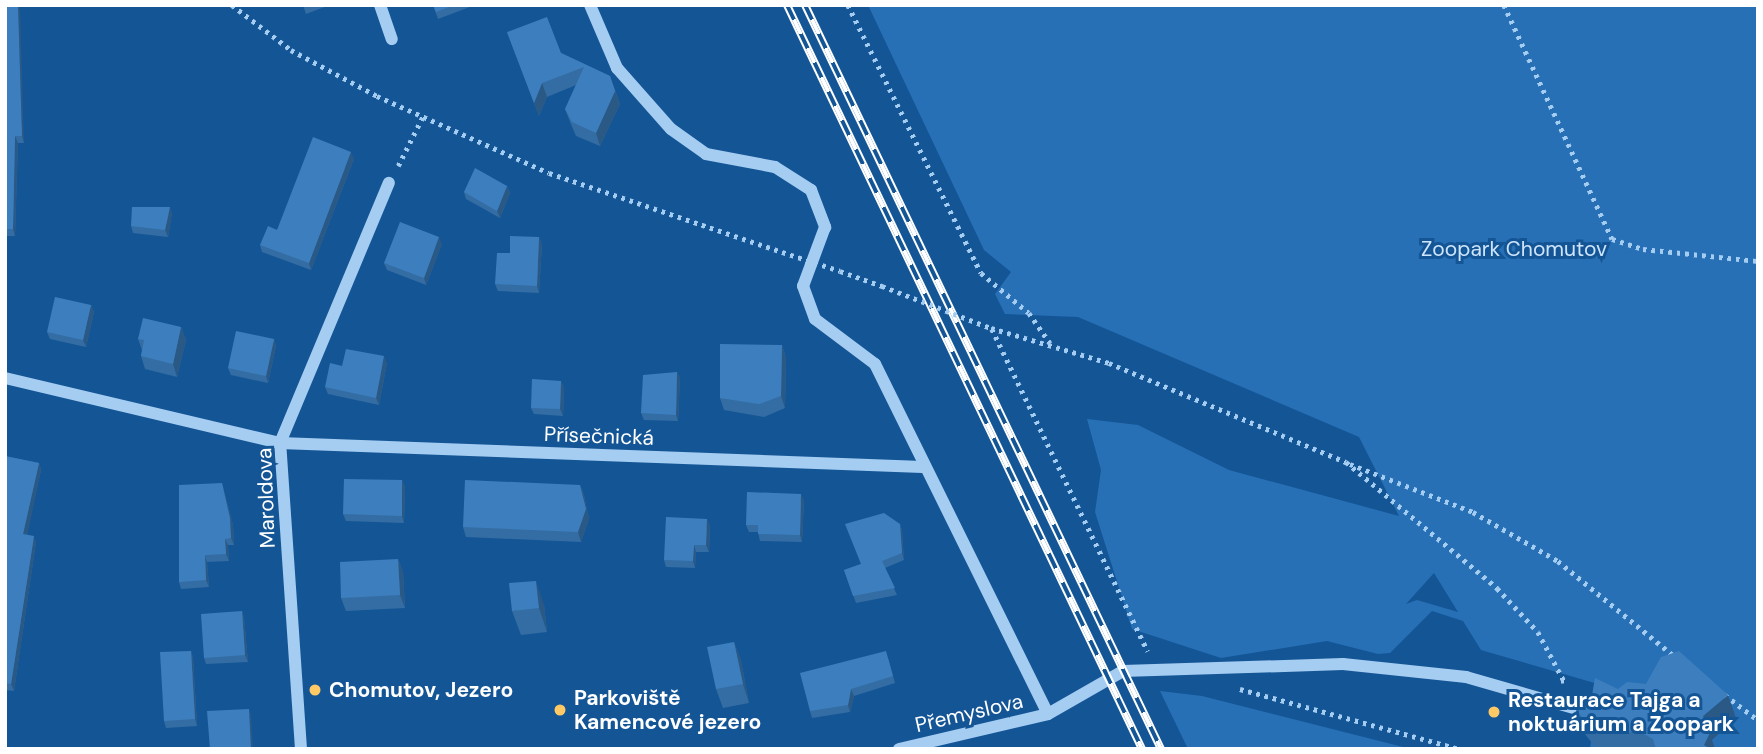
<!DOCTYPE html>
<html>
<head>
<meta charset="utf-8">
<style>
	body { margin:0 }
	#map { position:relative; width:1763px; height:754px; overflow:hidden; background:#145596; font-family:"DM Sans",sans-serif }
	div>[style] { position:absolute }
	.green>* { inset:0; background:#2770b5 }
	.path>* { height:4.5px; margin-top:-2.25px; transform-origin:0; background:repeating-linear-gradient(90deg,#a5cdf2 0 3.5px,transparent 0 8.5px) }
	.minor>* { height:12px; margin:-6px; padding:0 6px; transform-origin:6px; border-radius:6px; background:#a5cdf2 }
	.rail>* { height:8px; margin-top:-4px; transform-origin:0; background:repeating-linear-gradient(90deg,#145596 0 16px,#fff 0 32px); box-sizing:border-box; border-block:2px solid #fff }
	.path-bridge>* { height:4.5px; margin-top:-2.25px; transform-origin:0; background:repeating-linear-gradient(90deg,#a5cdf2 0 3.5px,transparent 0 8.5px) }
	.wall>* { inset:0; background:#346da3 }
	.shaded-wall>* { inset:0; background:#2b5985 }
	.building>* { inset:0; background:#3d7fbe }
	.dots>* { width:19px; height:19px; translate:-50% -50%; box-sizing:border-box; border:4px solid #145596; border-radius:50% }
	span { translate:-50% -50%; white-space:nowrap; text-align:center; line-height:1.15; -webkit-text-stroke:6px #145596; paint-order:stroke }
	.park-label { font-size:21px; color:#cde5fd }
	.street-label { font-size:21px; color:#fff }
	.poi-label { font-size:21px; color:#fff; font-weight:700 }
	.left { translate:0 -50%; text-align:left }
	.frame { position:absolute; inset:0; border:7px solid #fff; pointer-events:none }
</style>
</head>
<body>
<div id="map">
	<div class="green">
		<div style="clip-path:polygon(evenodd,868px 5px,1758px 5px,1758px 749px,1590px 749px,1598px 684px,1481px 650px,1463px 621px,1432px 611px,1390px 653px,1378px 654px,1327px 641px,1221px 658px,1132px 629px,1095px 512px,1101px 470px,1087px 419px,1138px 425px,1229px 470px,1399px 516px,1359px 437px,1078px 317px,1005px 314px,995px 294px,1011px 272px,984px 250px,868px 5px,1434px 573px,1458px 612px,1417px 600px,1406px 604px,1434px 573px)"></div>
		<div style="clip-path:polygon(1160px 691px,1202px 696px,1411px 749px,1188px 749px)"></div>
	</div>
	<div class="path">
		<div style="left:232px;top:5px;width:74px;rotate:37.3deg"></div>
		<div style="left:291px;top:50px;width:98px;rotate:28.1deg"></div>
		<div style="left:377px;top:96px;width:188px;rotate:24.1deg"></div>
		<div style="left:549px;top:173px;width:246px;rotate:18.7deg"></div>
		<div style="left:848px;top:5px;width:299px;rotate:63.6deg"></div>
		<div style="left:981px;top:273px;width:62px;rotate:39.8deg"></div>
		<div style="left:1029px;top:313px;width:37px;rotate:55deg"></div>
		<div style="left:1504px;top:5px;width:258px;rotate:65.2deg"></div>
		<div style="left:1612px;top:239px;width:33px;rotate:18deg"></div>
		<div style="left:1643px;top:249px;width:116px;rotate:6deg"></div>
		<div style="left:398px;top:166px;width:56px;rotate:-63.4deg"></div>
		<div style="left:840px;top:271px;width:45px;rotate:19.7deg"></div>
		<div style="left:991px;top:328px;width:123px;rotate:16.5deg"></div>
		<div style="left:1109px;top:363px;width:257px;rotate:22.7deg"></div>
		<div style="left:1346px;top:462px;width:197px;rotate:39.8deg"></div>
		<div style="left:1497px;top:588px;width:60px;rotate:47deg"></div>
		<div style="left:1538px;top:632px;width:55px;rotate:62deg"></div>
		<div style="left:1564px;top:681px;width:7px;rotate:180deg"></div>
		<div style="left:992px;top:329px;width:358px;rotate:64.2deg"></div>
		<div style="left:1350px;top:464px;width:132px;rotate:21.3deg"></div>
		<div style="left:1473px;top:512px;width:98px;rotate:30deg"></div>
		<div style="left:1558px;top:561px;width:150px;rotate:39.3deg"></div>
		<div style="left:1240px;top:689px;width:227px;rotate:15.3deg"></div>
		<div style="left:1725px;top:695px;width:41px;rotate:37.1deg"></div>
	</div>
	<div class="minor">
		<div style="left:380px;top:5px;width:36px;rotate:71deg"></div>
		<div style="left:590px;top:5px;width:69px;rotate:66.8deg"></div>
		<div style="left:617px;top:68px;width:81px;rotate:48.5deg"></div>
		<div style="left:671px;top:129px;width:43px;rotate:35.5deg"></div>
		<div style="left:706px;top:154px;width:70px;rotate:10.7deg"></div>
		<div style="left:775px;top:167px;width:43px;rotate:32.6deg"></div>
		<div style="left:811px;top:190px;width:40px;rotate:69deg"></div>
		<div style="left:825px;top:227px;width:63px;rotate:110.4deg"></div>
		<div style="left:803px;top:286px;width:35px;rotate:70deg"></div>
		<div style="left:815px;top:319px;width:75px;rotate:36.9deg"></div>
		<div style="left:875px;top:364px;width:390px;rotate:63.7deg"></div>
		<div style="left:5px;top:378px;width:283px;rotate:13.3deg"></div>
		<div style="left:280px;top:443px;width:643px;rotate:2.14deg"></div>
		<div style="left:301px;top:749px;width:307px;rotate:-93.9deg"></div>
		<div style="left:280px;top:443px;width:282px;rotate:-67.3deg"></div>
		<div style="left:899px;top:749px;width:153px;rotate:-13.2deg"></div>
		<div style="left:1048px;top:714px;width:86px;rotate:-29.8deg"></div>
		<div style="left:1123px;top:671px;width:220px;rotate:-1.8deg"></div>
		<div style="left:1343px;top:664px;width:124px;rotate:6deg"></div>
		<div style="left:1466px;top:677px;width:130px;rotate:16.1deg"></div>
	</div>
	<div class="rail">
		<div style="left:787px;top:5px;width:824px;rotate:64.49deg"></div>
		<div style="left:805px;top:5px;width:825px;rotate:64.43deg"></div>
	</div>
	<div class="path-bridge">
		<div style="left:782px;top:252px;width:61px;rotate:18.1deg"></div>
		<div style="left:882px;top:286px;width:117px;rotate:21.1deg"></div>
	</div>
	<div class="wall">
		<div style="clip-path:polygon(5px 5px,24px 143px,18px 143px,15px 236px,5px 236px)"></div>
		<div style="clip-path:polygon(303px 5px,330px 5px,306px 14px)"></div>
		<div style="clip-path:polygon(433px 5px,475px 5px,438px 19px)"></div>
		<div style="clip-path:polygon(507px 32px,561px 53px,610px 76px,620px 104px,600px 146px,576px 136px,570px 122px,565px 109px,576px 85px,547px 97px,539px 116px)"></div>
		<div style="clip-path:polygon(354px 159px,311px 270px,262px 252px,260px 245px)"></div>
		<div style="clip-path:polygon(507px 186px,510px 193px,500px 218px,466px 199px,464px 192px)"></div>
		<div style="clip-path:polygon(172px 213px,168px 237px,133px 233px,131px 226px)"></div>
		<div style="clip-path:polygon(539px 237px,542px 244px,539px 293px,498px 291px,495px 284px,510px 253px)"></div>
		<div style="clip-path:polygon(442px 244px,426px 285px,387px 270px,384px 263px)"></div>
		<div style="clip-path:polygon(91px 305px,94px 312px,86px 347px,50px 339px,47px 332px)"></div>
		<div style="clip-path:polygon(181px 327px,186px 340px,177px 377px,145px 369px,141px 356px,142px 350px,138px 339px)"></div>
		<div style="clip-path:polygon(274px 339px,276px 346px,268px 383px,231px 375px,228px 368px)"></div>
		<div style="clip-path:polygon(782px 345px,786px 358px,785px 408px,764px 417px,724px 410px,720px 398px)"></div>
		<div style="clip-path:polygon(387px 363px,379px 405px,328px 394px,325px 387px)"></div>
		<div style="clip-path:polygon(677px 372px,680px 378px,678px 421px,644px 420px,641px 413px)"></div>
		<div style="clip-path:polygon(561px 381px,564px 388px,563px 416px,534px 414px,531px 408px)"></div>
		<div style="clip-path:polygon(5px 456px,39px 463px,41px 470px,27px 534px,36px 542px,14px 691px,5px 690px)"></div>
		<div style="clip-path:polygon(402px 480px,405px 487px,404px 523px,346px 521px,343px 514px)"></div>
		<div style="clip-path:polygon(222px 483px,233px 525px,234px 545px,228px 545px,229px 561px,207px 562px,209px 587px,181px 589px,179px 582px)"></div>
		<div style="clip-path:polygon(580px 485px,584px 495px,589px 519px,581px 542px,466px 537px,463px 527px)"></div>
		<div style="clip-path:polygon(804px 500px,802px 542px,760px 541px,758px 532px,749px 532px,746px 525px)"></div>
		<div style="clip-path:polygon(900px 524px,902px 531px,904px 560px,885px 568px,897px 595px,856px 603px,844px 570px,861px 564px)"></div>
		<div style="clip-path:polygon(710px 525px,709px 552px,696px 552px,695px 568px,666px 567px,664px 560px)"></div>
		<div style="clip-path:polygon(398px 559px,403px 572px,405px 608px,346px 611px,341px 598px)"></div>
		<div style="clip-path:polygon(544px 605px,547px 632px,521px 635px,512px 611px)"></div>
		<div style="clip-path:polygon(242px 611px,244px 618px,248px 662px,206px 664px,204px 658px)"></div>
		<div style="clip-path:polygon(734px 642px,741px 661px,749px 703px,723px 708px,716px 689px)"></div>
		<div style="clip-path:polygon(191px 651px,193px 658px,197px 726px,166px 728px,164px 721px)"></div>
		<div style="clip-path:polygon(888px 658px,895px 683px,854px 696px,850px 712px,812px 718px,810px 711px)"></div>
		<div style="clip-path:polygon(1592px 695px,1736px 718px,1712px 740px,1715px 749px,1597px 749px,1584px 733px,1576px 710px)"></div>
	</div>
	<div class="shaded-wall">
		<div style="clip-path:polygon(18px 5px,20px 5px,24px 143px,22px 136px)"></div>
		<div style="clip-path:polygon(542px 83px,547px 97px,539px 116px,534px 103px)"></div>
		<div style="clip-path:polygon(615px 91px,620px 104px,600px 146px,596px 133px)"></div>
		<div style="clip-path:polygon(15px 136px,18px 143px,15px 236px,13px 229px)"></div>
		<div style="clip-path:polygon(351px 152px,354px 159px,311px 270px,309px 263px)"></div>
		<div style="clip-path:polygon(507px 186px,510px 193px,500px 218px,497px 211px)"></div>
		<div style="clip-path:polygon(170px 207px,172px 213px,168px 237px,165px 230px)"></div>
		<div style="clip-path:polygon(439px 237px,442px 244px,426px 285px,424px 278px)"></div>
		<div style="clip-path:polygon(539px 237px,542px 244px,539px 293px,537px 286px)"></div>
		<div style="clip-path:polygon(91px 305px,94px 312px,86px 347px,83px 340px)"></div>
		<div style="clip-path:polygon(181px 327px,186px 340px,177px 377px,173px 364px)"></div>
		<div style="clip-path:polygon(274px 339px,276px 346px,268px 383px,266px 376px)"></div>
		<div style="clip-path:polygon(782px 345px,786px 358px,785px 408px,781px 396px)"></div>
		<div style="clip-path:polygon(384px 356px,387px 363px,379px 405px,376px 398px)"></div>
		<div style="clip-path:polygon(677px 372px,680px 378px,678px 421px,676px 415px)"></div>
		<div style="clip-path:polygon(561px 381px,564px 388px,563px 416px,560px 409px)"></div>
		<div style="clip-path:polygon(39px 463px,41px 470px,26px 541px,23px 534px)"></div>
		<div style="clip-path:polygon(402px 480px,405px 487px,404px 523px,402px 516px)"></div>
		<div style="clip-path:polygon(222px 483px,233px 525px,234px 545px,231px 538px)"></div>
		<div style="clip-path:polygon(580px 485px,584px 495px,589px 519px,581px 542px,578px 532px)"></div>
		<div style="clip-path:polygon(801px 494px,804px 500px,802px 542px,800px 535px)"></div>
		<div style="clip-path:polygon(707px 519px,710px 525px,709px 552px,706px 545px)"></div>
		<div style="clip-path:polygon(900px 524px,902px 531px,904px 560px,902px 553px)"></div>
		<div style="clip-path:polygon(34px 536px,36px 542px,14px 691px,11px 684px)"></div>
		<div style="clip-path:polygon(225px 539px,228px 545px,229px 561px,226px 554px)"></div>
		<div style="clip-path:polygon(694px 545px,696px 552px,695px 568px,693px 561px)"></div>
		<div style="clip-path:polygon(205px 555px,207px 562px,209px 587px,206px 580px)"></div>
		<div style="clip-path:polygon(398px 559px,403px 572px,405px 608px,400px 595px)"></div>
		<div style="clip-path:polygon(536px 581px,544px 605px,547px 632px,539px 608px)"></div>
		<div style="clip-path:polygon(242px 611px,244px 618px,248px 662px,245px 655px)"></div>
		<div style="clip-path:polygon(734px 642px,741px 661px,749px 703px,743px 684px)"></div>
		<div style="clip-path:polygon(191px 651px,193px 658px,197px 726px,195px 719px)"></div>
		<div style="clip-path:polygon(851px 689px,854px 696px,850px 712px,848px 705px)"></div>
		<div style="clip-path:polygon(1728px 695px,1736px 718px,1712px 740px,1715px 749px,1705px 749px,1704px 745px,1703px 716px)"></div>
		<div style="clip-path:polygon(249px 709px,251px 715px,253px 749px,251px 749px)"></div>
	</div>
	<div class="building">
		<div style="clip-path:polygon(5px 5px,18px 5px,22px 136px,15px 136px,13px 229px,5px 229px)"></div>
		<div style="clip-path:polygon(433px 5px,454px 5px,436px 12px)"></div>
		<div style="clip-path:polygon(547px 17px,561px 53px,610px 76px,615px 91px,596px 133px,572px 122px,565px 109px,584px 67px,542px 83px,534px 103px,507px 32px)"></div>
		<div style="clip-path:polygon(313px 137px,351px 152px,309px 263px,260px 245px,268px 226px,277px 230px)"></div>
		<div style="clip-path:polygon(475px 168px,507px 186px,497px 211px,464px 192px)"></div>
		<div style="clip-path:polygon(132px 207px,170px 207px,165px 230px,131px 226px)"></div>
		<div style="clip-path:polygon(400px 222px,439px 237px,424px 278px,384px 263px)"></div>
		<div style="clip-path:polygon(510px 236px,539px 237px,537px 286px,495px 284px,497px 253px,510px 253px)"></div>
		<div style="clip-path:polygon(55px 297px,91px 305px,83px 340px,47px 332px)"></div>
		<div style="clip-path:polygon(143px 318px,181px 327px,173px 364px,141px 356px,144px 340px,138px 339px)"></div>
		<div style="clip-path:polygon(236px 331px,274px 339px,266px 376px,228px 368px)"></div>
		<div style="clip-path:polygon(720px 344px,782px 345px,781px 396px,759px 404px,720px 398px)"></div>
		<div style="clip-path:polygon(346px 349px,384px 356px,376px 398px,325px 387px,330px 363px,342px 366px)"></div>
		<div style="clip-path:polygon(677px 372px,676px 415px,641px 413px,643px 375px)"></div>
		<div style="clip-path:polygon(532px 379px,561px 381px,560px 409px,531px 408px)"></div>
		<div style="clip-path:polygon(5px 456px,39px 463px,23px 534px,34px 536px,11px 684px,5px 683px)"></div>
		<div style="clip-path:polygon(344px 479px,402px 480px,402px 516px,343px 514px)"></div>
		<div style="clip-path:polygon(465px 480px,580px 485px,586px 509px,578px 532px,463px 527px)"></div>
		<div style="clip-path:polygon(222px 483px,230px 518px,231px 538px,225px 539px,226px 554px,205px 555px,206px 580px,179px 582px,179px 485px)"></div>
		<div style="clip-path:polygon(747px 492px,801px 494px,800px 535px,758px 534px,758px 525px,746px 525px)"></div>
		<div style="clip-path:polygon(884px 513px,900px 524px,902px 553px,882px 561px,895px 588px,853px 596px,844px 570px,861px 564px,845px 524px)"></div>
		<div style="clip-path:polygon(666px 517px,707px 519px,706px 545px,694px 545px,693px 561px,664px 560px)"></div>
		<div style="clip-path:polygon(398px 559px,400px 595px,341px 598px,340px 562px)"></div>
		<div style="clip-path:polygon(536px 581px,539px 608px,512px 611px,509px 583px)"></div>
		<div style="clip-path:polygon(242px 611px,245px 655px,204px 658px,201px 614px)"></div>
		<div style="clip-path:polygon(734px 642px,743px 684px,716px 689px,707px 647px)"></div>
		<div style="clip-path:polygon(191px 651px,195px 719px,164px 721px,160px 652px)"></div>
		<div style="clip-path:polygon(886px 651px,893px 676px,851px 689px,848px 705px,810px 711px,800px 673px)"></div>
		<div style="clip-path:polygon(1679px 651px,1728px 695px,1703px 716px,1709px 735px,1704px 745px,1710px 749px,1656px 749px,1653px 739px,1642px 733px,1590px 727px,1576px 710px,1577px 696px,1592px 695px,1595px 678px,1618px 689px,1627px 682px,1646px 684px,1661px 657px)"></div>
		<div style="clip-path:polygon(249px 709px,251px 749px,210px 749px,207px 711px)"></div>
	</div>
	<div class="dots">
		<div style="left:315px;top:690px;background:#ffc966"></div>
		<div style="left:560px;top:710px;background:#ffc966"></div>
		<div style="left:1494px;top:712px;background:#ffc966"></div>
	</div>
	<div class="park-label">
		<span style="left:1514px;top:249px">Zoopark Chomutov</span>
	</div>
	<div class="street-label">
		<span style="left:599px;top:436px;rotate:2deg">Přísečnická</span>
		<span style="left:266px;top:498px;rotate:-92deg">Maroldova</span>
		<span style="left:969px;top:713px;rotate:-13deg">Přemyslova</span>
	</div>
	<div class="poi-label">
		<span class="left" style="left:329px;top:690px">Chomutov, Jezero</span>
		<span class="left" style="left:574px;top:710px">Parkoviště<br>Kamencové jezero</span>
		<span class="left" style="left:1508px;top:712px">Restaurace Tajga a<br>noktuárium a Zoopark</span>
	</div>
	<div class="frame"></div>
</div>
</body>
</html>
